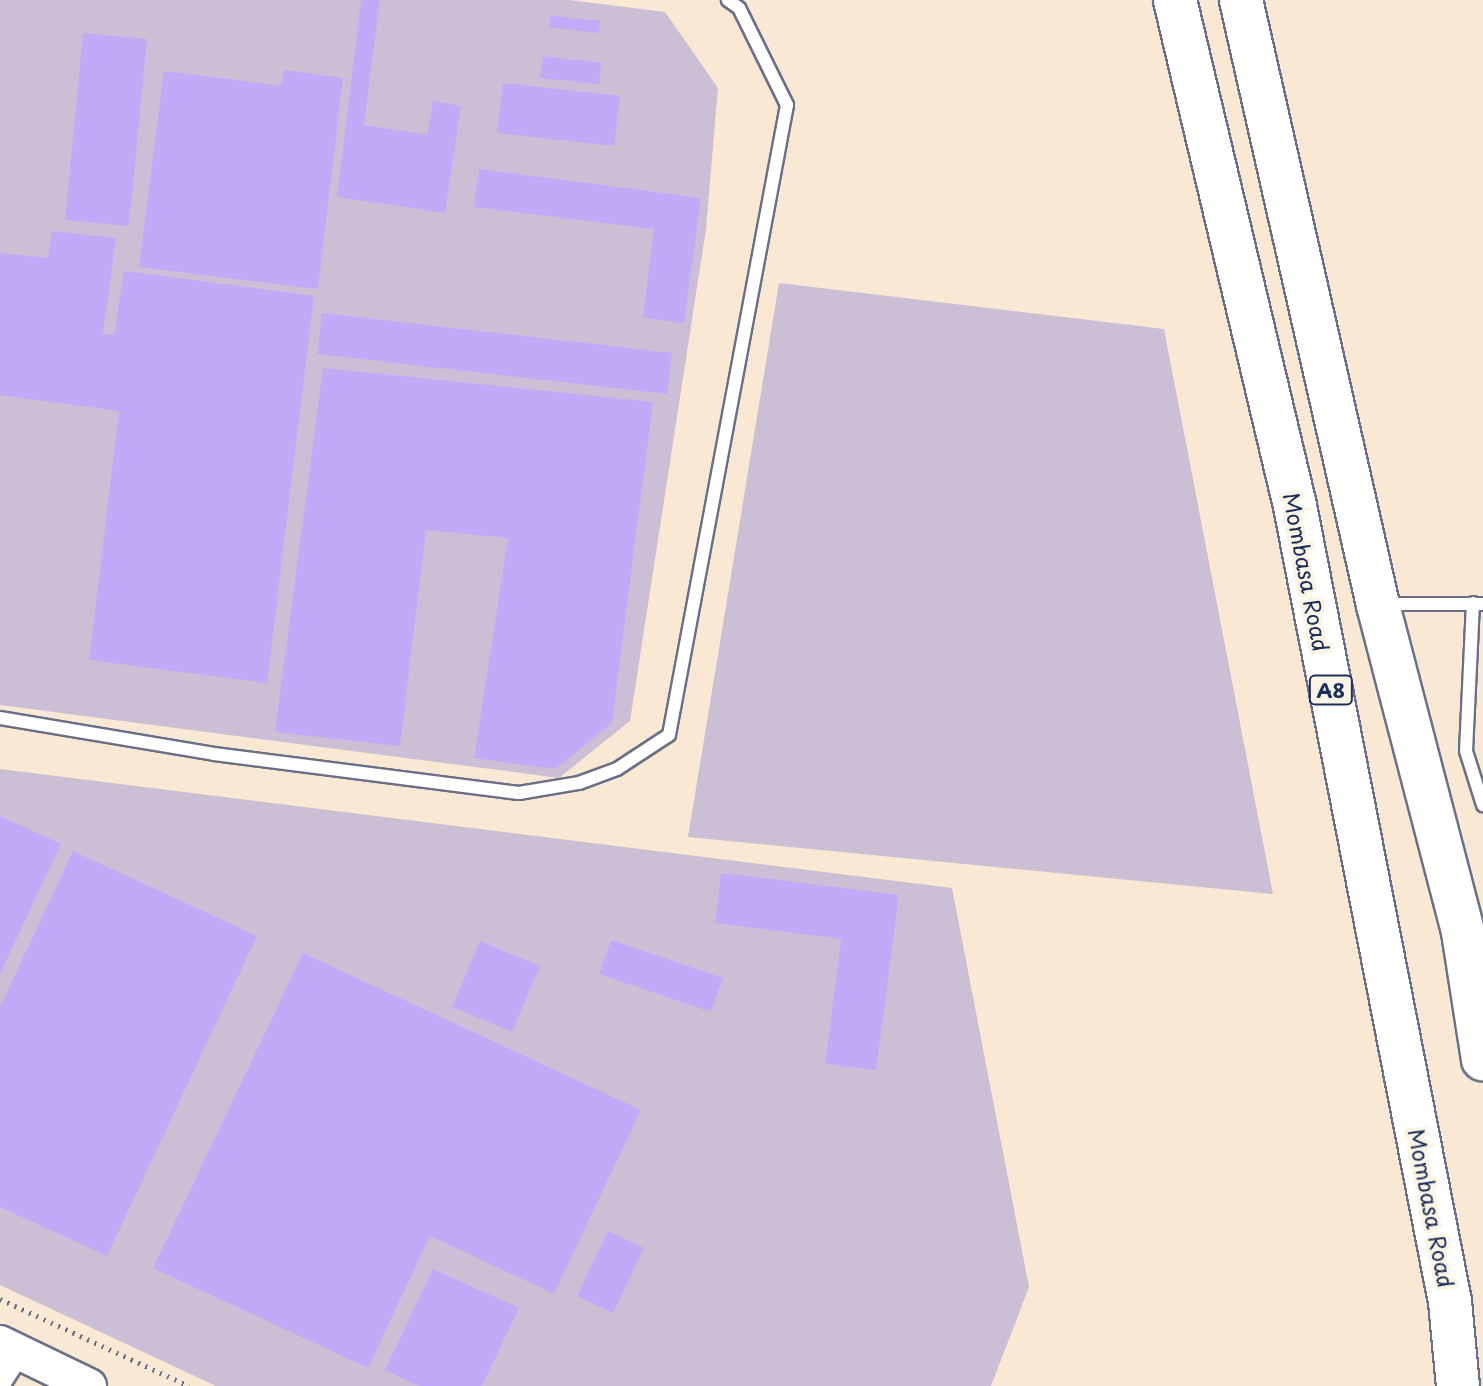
<!DOCTYPE html>
<html>
<head>
<meta charset="utf-8">
<style>
	body { margin:0 }
	#map { position:relative; width:1483px; height:1386px; overflow:hidden; background:#f9e9d4; font-family:"Playpen Sans",sans-serif }
	div>[style] { position:absolute }
	.industrial>* { inset:0; background:#cbbfd5 }
	.building>* { inset:0; background:#c1abf8 }
	.path>* { height:5px; margin-top:-2.5px; transform-origin:0; background:repeating-linear-gradient(90deg,#697087 0 2px,transparent 0 8px) }
	.roads { filter:drop-shadow(2px 0 #697087) drop-shadow(-2px 0 #697087) drop-shadow(0 2px #697087) drop-shadow(0 -2px #697087) }
	.service>* { height:12px; margin:-6px; padding:0 6px; transform-origin:6px; border-radius:6px; background:#fff }
	.minor>* { height:24px; margin:-12px; padding:0 12px; transform-origin:12px; border-radius:12px; background:#fff }
	.secondary>* { height:34px; margin:-17px; padding:0 17px; transform-origin:17px; border-radius:17px; background:#fff }
	.trunk>* { height:42px; margin:-21px; padding:0 21px; transform-origin:21px; border-radius:21px; background:#fff }
	span { translate:-50% -50%; white-space:nowrap; text-align:center; line-height:1.15; -webkit-text-stroke:8px #fcf5e5; paint-order:stroke }
	.shield-label span { padding:2px 6px; background:#fcf5e5; border:2px solid; border-radius:6px; -webkit-text-stroke-width:0 }
	.shield-label { font-size:20px; color:#1b2f5e; font-weight:700 }
	.street-label { font-size:22px; color:#1b2f5e }
</style>
</head>
<body>
<div id="map">
	<div class="industrial">
		<div style="clip-path:polygon(0 0,570px 0,665px 12px,718px 88px,706px 229px,630px 721px,559px 778px,0 705px)"></div>
		<div style="clip-path:polygon(779px 283px,1164px 329px,1273px 894px,688px 837px)"></div>
		<div style="clip-path:polygon(0 769px,952px 888px,1029px 1287px,991px 1386px,216px 1386px,0 1285px)"></div>
	</div>
	<div class="building">
		<div style="clip-path:polygon(361px 0,380px 0,364px 125px,427px 135px,433px 101px,461px 106px,445px 213px,337px 197px)"></div>
		<div style="clip-path:polygon(550px 16px,600px 21px,599px 33px,549px 27px)"></div>
		<div style="clip-path:polygon(83px 33px,147px 39px,129px 226px,65px 220px)"></div>
		<div style="clip-path:polygon(543px 56px,601px 63px,599px 84px,540px 78px)"></div>
		<div style="clip-path:polygon(284px 70px,343px 78px,318px 289px,139px 267px,164px 71px,281px 86px)"></div>
		<div style="clip-path:polygon(503px 83px,620px 96px,614px 146px,497px 133px)"></div>
		<div style="clip-path:polygon(479px 169px,701px 198px,684px 323px,643px 318px,654px 229px,474px 207px)"></div>
		<div style="clip-path:polygon(52px 231px,116px 238px,103px 334px,114px 335px,124px 271px,314px 296px,267px 683px,89px 660px,119px 411px,0 395px,0 253px,48px 258px)"></div>
		<div style="clip-path:polygon(322px 313px,672px 353px,667px 394px,317px 354px)"></div>
		<div style="clip-path:polygon(323px 368px,653px 402px,612px 723px,555px 769px,474px 758px,508px 538px,426px 530px,400px 746px,275px 732px)"></div>
		<div style="clip-path:polygon(0 816px,61px 844px,0 974px)"></div>
		<div style="clip-path:polygon(73px 851px,257px 936px,107px 1256px,0 1207px,0 1007px)"></div>
		<div style="clip-path:polygon(721px 873px,899px 895px,876px 1070px,825px 1064px,841px 939px,715px 923px)"></div>
		<div style="clip-path:polygon(611px 940px,723px 978px,711px 1012px,599px 974px)"></div>
		<div style="clip-path:polygon(480px 941px,540px 966px,512px 1032px,452px 1007px)"></div>
		<div style="clip-path:polygon(303px 953px,641px 1110px,554px 1294px,430px 1236px,368px 1368px,153px 1268px)"></div>
		<div style="clip-path:polygon(608px 1231px,644px 1248px,613px 1313px,577px 1296px)"></div>
		<div style="clip-path:polygon(433px 1269px,519px 1308px,482px 1386px,419px 1386px,385px 1370px)"></div>
	</div>
	<div class="path">
		<div style="left:0;top:1299px;width:208px;rotate:24.7deg"></div>
	</div>
	<div class="roads">
		<div class="service">
			<div style="left:1473px;top:603px;width:148px;rotate:92.7deg"></div>
			<div style="left:1466px;top:751px;width:57px;rotate:72.5deg"></div>
			<div style="left:1386px;top:604px;width:97px"></div>
			<div style="left:0;top:718px;width:217px;rotate:9.5deg"></div>
			<div style="left:214px;top:754px;width:307px;rotate:7.3deg"></div>
			<div style="left:519px;top:793px;width:61px;rotate:-9.5deg"></div>
			<div style="left:579px;top:783px;width:40px;rotate:-20.2deg"></div>
			<div style="left:617px;top:769px;width:62px;rotate:-33.2deg"></div>
			<div style="left:669px;top:735px;width:641px;rotate:-79.39deg"></div>
			<div style="left:787px;top:105px;width:108px;rotate:-116.3deg"></div>
			<div style="left:739px;top:8px;width:14px;rotate:-144deg"></div>
		</div>
		<div class="minor">
			<div style="left:0;top:1380px;width:33px;rotate:-57deg"></div>
		</div>
		<div class="secondary">
			<div style="left:0;top:1343px;width:99px;rotate:25.8deg"></div>
		</div>
		<div class="trunk">
			<div style="left:1175px;top:0;width:520px;rotate:76.66deg"></div>
			<div style="left:1295px;top:506px;width:811px;rotate:78.98deg"></div>
			<div style="left:1450px;top:1302px;width:84px;rotate:84.6deg"></div>
			<div style="left:1241px;top:0;width:620px;rotate:77.24deg"></div>
			<div style="left:1378px;top:605px;width:338px;rotate:75.4deg"></div>
			<div style="left:1463px;top:932px;width:129px;rotate:81.1deg"></div>
		</div>
	</div>
	<div class="shield-label">
		<span style="left:1331px;top:690px">A8</span>
	</div>
	<div class="street-label">
		<span style="left:1307px;top:572px;rotate:79deg">Mombasa Road</span>
		<span style="left:1432px;top:1208px;rotate:79deg">Mombasa Road</span>
	</div>
</div>
</body>
</html>
